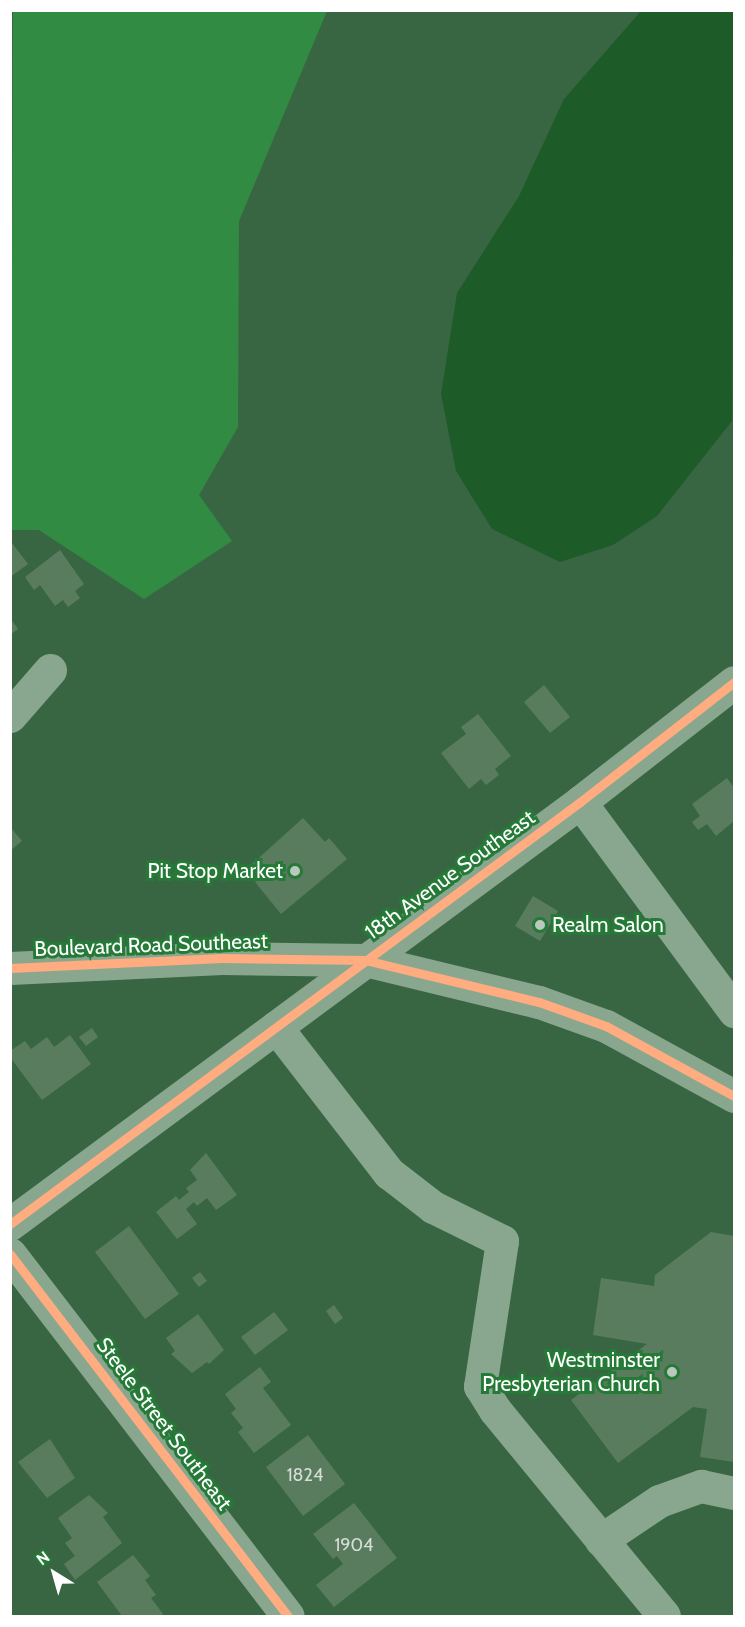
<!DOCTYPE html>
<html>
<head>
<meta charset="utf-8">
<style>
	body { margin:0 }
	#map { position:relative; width:745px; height:1627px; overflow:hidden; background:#396642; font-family:Cabin,sans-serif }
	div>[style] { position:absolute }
	.green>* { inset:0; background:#318b42 }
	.water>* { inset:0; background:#1d5b29 }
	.building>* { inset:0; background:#597c5f }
	.minor>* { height:33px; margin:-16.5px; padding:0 16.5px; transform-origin:16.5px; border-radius:16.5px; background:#89a78f }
	.cycleway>* { height:9px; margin:-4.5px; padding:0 4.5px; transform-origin:4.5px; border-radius:4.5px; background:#ffac80 }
	.dots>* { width:16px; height:16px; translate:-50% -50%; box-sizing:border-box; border:3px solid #257a37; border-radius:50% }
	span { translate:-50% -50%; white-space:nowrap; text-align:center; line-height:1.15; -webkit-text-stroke:6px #257a37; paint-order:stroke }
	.number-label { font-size:18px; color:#d6ded7 }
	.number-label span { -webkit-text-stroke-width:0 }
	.poi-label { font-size:21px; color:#fff }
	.right { translate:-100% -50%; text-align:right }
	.left { translate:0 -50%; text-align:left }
	.street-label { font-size:21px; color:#fff }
	.frame { position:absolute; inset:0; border:12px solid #fff; pointer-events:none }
	.north { position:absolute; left:24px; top:1543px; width:60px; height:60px; -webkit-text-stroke:4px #257a37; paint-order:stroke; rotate:323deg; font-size:16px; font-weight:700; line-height:24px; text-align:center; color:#fff }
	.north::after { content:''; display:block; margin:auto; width:21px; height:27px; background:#fff; clip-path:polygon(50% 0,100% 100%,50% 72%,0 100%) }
</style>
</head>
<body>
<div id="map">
	<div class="green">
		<div style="clip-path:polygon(13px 10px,327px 11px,239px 221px,238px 427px,199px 495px,232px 541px,144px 599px,39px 530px,11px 530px)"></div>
	</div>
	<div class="water">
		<div style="clip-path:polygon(641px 11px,734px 11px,732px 421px,657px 516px,613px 545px,560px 562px,492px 529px,456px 471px,441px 394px,457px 293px,519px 196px,564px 99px)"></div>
	</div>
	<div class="building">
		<div style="clip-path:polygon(12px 543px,28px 564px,10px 577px,10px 544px)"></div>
		<div style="clip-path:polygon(60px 550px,84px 584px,75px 591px,80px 598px,68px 607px,63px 600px,55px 606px,40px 585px,34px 590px,25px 577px)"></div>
		<div style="clip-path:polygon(10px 618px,18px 629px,10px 635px)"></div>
		<div style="clip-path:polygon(544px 685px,570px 717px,550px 733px,524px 702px)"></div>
		<div style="clip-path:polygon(478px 714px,511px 756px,495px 769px,499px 775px,486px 785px,481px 779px,469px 789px,441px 753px,466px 734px,461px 727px)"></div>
		<div style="clip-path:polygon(727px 778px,734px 788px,734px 821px,716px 836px,707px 824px,698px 830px,692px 822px,700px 816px,692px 804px)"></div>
		<div style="clip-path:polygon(303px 818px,325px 842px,329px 838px,347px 859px,281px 914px,255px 882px,262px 877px,251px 865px)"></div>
		<div style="clip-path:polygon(10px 827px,22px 841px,10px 851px)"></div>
		<div style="clip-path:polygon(533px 896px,558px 911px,540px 941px,515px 926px)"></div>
		<div style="clip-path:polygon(92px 1028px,98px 1037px,86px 1046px,79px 1037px)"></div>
		<div style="clip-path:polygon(70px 1035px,91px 1064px,42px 1100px,10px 1057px,10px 1051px,25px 1041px,31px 1049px,47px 1037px,54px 1047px)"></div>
		<div style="clip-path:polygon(206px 1153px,237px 1195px,216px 1210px,207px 1198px,197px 1206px,194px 1202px,186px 1209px,197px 1224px,177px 1239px,156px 1212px,176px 1196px,179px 1200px,189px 1192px,186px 1188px,197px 1180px,190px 1170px)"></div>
		<div style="clip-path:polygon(129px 1226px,179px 1294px,145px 1319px,95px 1252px)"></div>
		<div style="clip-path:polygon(711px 1232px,734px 1236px,734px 1462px,700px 1457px,707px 1409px,693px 1407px,618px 1463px,571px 1400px,647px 1344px,593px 1335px,601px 1278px,654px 1286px,655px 1275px)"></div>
		<div style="clip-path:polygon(200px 1272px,207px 1281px,199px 1287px,192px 1278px)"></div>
		<div style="clip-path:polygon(334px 1305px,343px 1318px,335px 1324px,326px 1311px)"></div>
		<div style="clip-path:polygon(274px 1312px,288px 1330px,255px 1355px,241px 1337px)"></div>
		<div style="clip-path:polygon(198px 1314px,224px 1350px,209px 1364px,207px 1362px,192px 1373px,171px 1354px,175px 1351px,166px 1338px)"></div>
		<div style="clip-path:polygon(260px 1367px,271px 1382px,263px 1388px,291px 1425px,254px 1453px,238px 1432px,243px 1428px,231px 1413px,236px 1409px,225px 1394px)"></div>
		<div style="clip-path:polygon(308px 1435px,345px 1484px,303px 1516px,266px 1467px)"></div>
		<div style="clip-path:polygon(50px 1439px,75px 1478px,47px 1498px,18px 1462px)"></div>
		<div style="clip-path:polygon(89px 1495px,108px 1513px,103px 1517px,122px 1543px,75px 1580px,64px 1564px,75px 1556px,65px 1543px,72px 1538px,58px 1518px)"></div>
		<div style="clip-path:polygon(354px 1503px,397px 1558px,334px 1607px,316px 1585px,343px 1564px,337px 1556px,333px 1559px,313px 1534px)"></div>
		<div style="clip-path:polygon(133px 1555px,150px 1576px,145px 1580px,156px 1595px,151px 1598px,163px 1614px,160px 1616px,122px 1616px,97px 1582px)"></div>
	</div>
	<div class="minor">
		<div style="left:10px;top:716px;width:61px;rotate:-49deg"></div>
		<div style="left:580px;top:802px;width:260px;rotate:53.6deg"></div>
		<div style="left:10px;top:968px;width:212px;rotate:-2.7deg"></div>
		<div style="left:222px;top:958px;width:143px;rotate:0.8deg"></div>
		<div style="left:365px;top:960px;width:179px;rotate:13.6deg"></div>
		<div style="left:539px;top:1002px;width:71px;rotate:19.7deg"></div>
		<div style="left:606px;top:1026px;width:146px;rotate:28.7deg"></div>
		<div style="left:276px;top:1027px;width:185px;rotate:52.3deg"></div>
		<div style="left:389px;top:1173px;width:56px;rotate:37.7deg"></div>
		<div style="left:433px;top:1207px;width:77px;rotate:26.2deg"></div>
		<div style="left:502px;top:1241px;width:147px;rotate:98.6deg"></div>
		<div style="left:480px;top:1386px;width:28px;rotate:58deg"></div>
		<div style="left:495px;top:1410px;width:266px;rotate:50.6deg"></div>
		<div style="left:10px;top:1224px;width:709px;rotate:-36.51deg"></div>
		<div style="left:580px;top:802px;width:195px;rotate:-37.9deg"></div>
		<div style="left:10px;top:1254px;width:456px;rotate:52.5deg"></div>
		<div style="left:601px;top:1540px;width:70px;rotate:-33.9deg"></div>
		<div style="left:659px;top:1501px;width:45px;rotate:-19.7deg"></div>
		<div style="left:701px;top:1486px;width:34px;rotate:12deg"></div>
	</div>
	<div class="cycleway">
		<div style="left:10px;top:968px;width:212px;rotate:-2.7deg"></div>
		<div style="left:222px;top:958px;width:143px;rotate:0.8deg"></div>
		<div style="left:365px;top:960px;width:179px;rotate:13.6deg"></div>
		<div style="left:539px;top:1002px;width:71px;rotate:19.7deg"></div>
		<div style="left:606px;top:1026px;width:146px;rotate:28.7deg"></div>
		<div style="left:10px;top:1224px;width:709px;rotate:-36.51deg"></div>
		<div style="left:580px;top:802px;width:195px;rotate:-37.9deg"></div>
		<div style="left:10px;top:1254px;width:456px;rotate:52.5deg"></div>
	</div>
	<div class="dots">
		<div style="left:295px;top:871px;background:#bac9bd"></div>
		<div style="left:540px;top:925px;background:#bac9bd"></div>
		<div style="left:672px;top:1372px;background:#bac9bd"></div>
	</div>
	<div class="number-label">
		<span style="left:305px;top:1475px">1824</span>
		<span style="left:354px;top:1545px">1904</span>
	</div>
	<div class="poi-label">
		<span class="right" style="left:283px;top:871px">Pit Stop Market</span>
		<span class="left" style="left:552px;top:925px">Realm Salon</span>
		<span class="right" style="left:660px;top:1372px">Westminster<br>Presbyterian Church</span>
	</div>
	<div class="street-label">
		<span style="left:450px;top:875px;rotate:-36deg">18th Avenue Southeast</span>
		<span style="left:151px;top:945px;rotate:-2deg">Boulevard Road Southeast</span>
		<span style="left:164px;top:1424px;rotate:53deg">Steele Street Southeast</span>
	</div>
	<div class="frame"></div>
	<div class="north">N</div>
</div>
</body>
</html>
